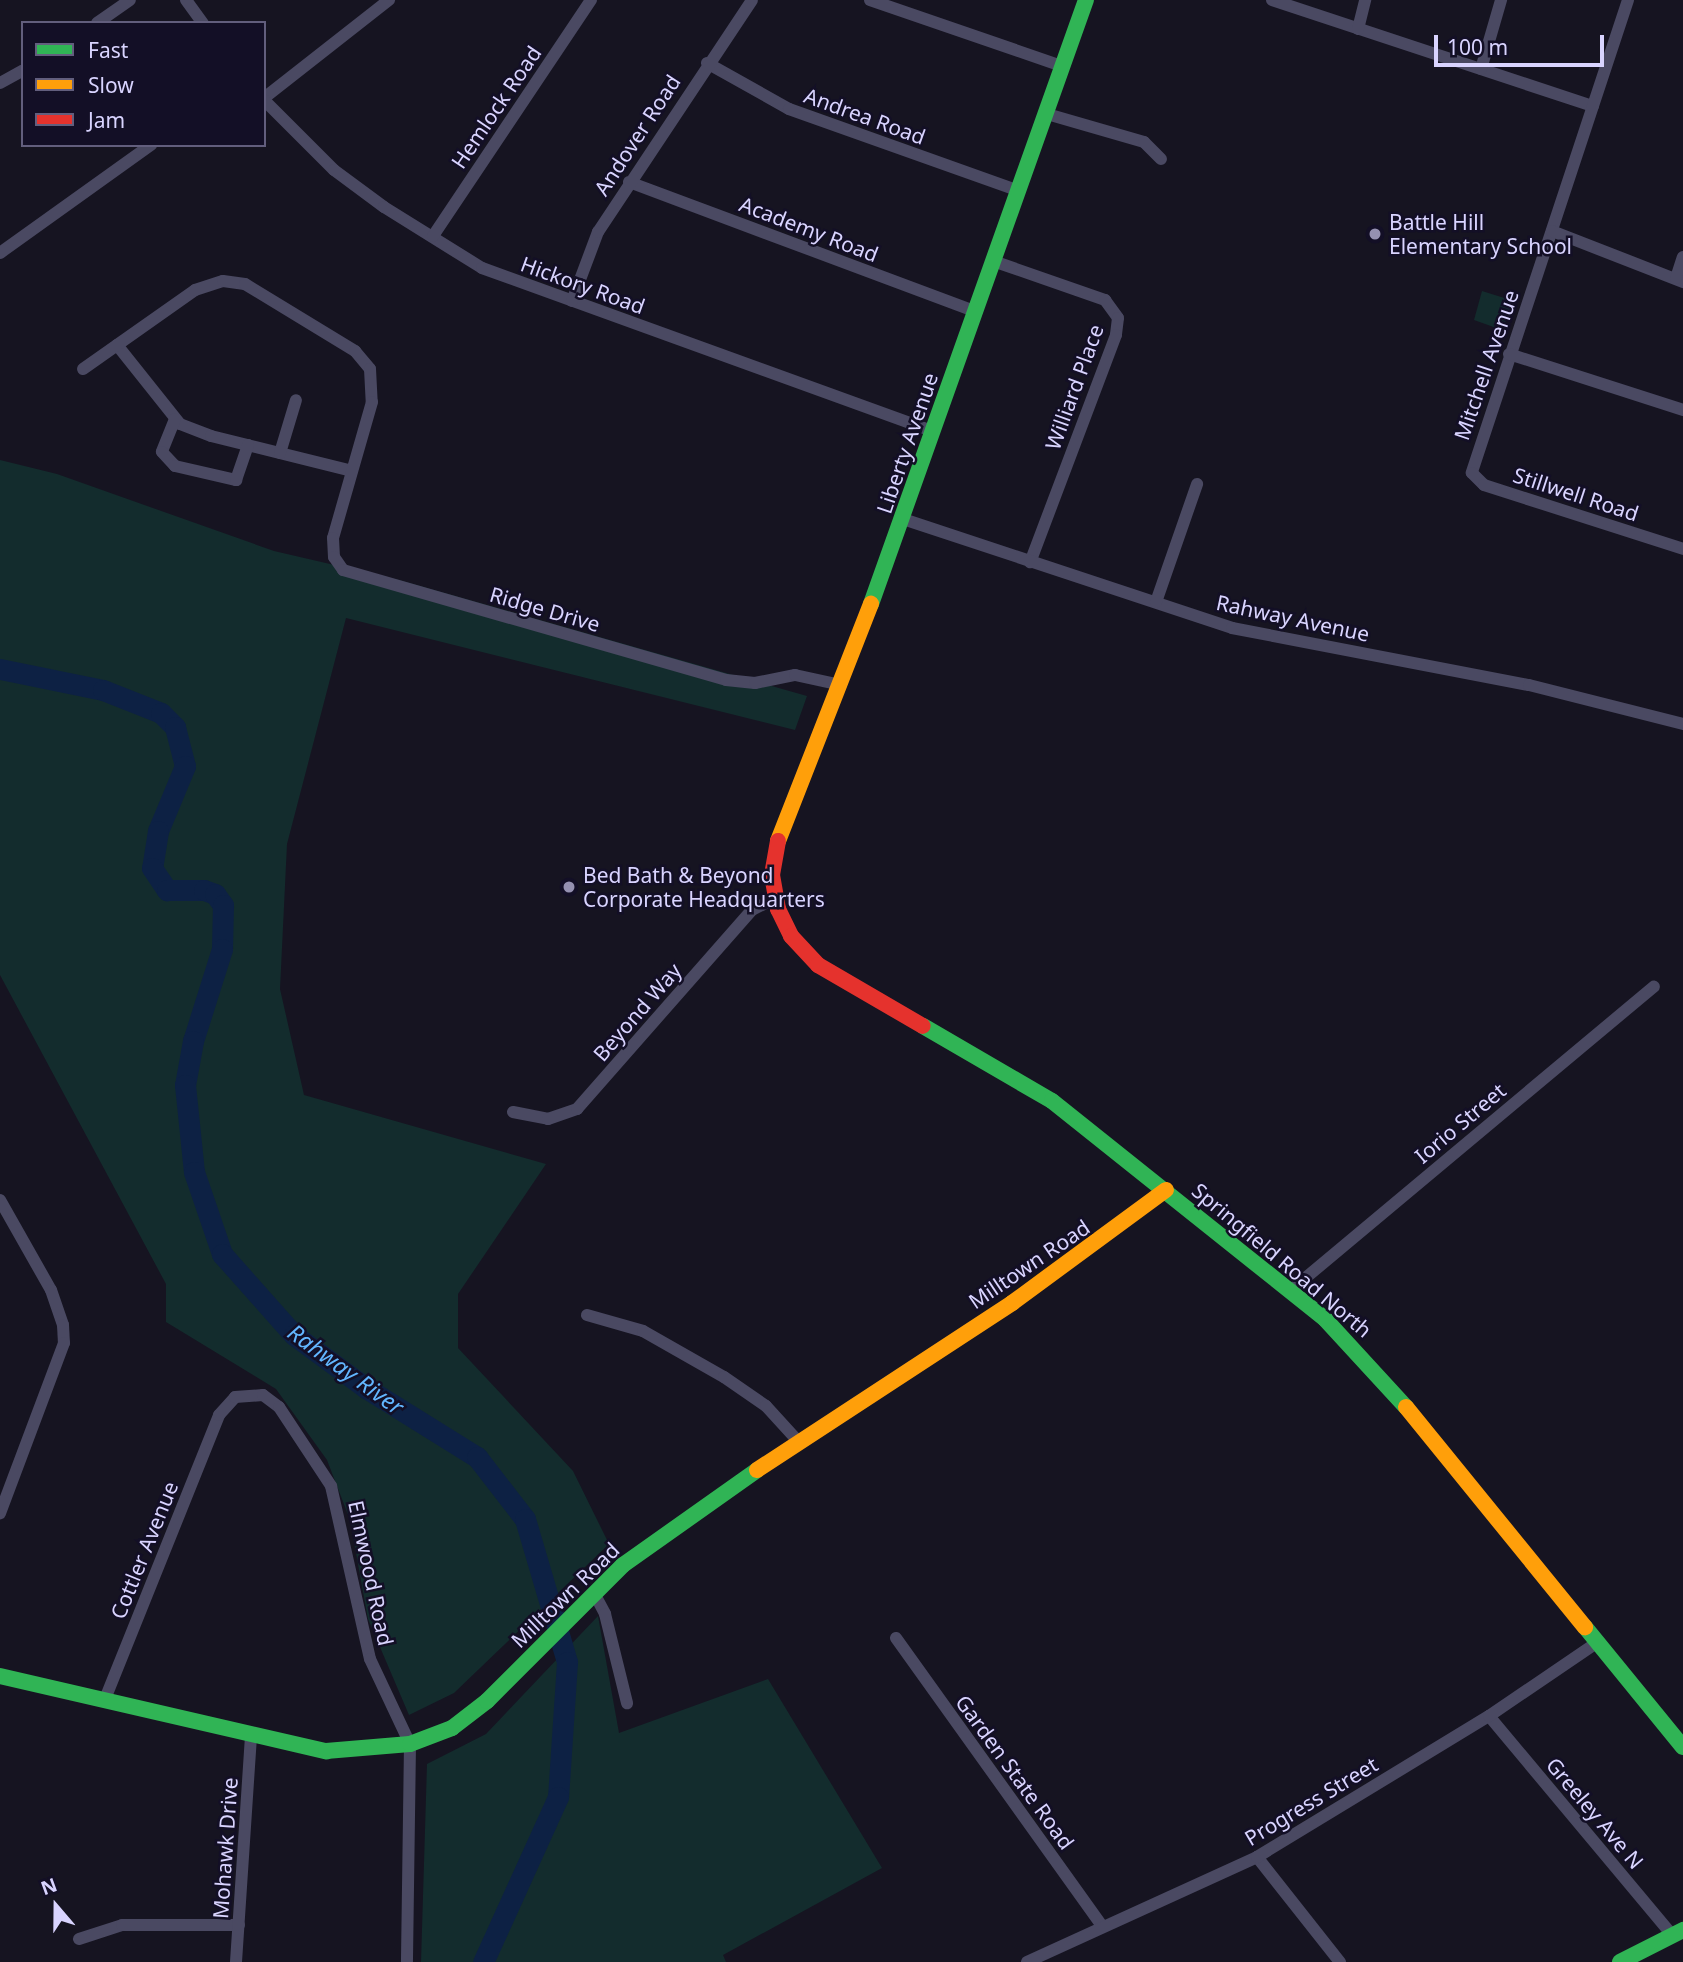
<!DOCTYPE html>
<html>
<head>
<meta charset="utf-8">
<style>
	body { margin:0 }
	#map { position:relative; width:1683px; height:1962px; overflow:hidden; background:#161421; font-family:"Noto Sans",sans-serif }
	div>[style] { position:absolute }
	.green>* { inset:0; background:#132c2d }
	.river>* { height:21px; margin:-10.5px; padding:0 10.5px; transform-origin:10.5px; border-radius:10.5px; background:#0d2144 }
	.street>* { height:12px; margin:-6px; padding:0 6px; transform-origin:6px; border-radius:6px; background:#4a4962 }
	.fast>* { height:16px; margin:-8px; padding:0 8px; transform-origin:8px; border-radius:8px; background:#30b455 }
	.slow>* { height:16px; margin:-8px; padding:0 8px; transform-origin:8px; border-radius:8px; background:#ff9f0a }
	.jam>* { height:16px; margin:-8px; padding:0 8px; transform-origin:8px; border-radius:8px; background:#e5322d }
	.dots>* { width:19px; height:19px; translate:-50% -50%; box-sizing:border-box; border:4px solid #130f26; border-radius:50% }
	span { translate:-50% -50%; white-space:nowrap; text-align:center; line-height:1.15; -webkit-text-stroke:5px #130f26; paint-order:stroke }
	.street-label { font-size:21px; color:#d9d4ff }
	.poi-label { font-size:21px; color:#d9d4ff }
	.left { translate:0 -50%; text-align:left }
	.water-label { font-size:23px; color:#62b6ff; font-style:italic }
	.legend { position:absolute; left:21px; top:21px; width:245px; height:126px; box-sizing:border-box; background:#130f26; border:2px solid #625e7d; margin:0; padding:9px 12px; list-style:none; font-size:21px; color:#d9d4ff }
	.legend li { display:flex; align-items:center; gap:14px; height:35px }
	.legend b { width:35px; border:2px solid #625e7d }
	.north { position:absolute; left:21px; top:1871px; width:70px; height:70px; -webkit-text-stroke:5px #130f26; paint-order:stroke; rotate:340deg; font-size:19px; font-weight:700; line-height:28px; text-align:center; color:#d9d4ff }
	.north::after { content:''; display:block; margin:auto; width:24px; height:32px; background:#d9d4ff; clip-path:polygon(50% 0,100% 100%,50% 72%,0 100%) }
	.scale { position:absolute; left:1434px; top:35px; width:170px; height:32px; box-sizing:border-box; border:4px solid #d9d4ff; border-top:0; padding-left:9px; font-size:21px; line-height:24px; white-space:nowrap; color:#d9d4ff; -webkit-text-stroke:5px #130f26; paint-order:stroke }
</style>
</head>
<body>
<div id="map">
	<div class="green">
		<div style="clip-path:polygon(1482px 291px,1514px 301px,1502px 330px,1474px 320px)"></div>
		<div style="clip-path:polygon(0 460px,57px 474px,274px 551px,399px 580px,807px 696px,795px 730px,346px 618px,287px 844px,280px 989px,304px 1095px,546px 1164px,458px 1294px,458px 1348px,573px 1471px,609px 1544px,454px 1693px,409px 1715px,368px 1619px,350px 1520px,327px 1460px,276px 1389px,166px 1322px,166px 1284px,0 975px)"></div>
		<div style="clip-path:polygon(598px 1616px,619px 1733px,768px 1679px,882px 1868px,723px 1955px,726px 1962px,421px 1962px,427px 1764px,486px 1734px)"></div>
	</div>
	<div class="river">
		<div style="left:0;top:669px;width:105px;rotate:11.5deg"></div>
		<div style="left:103px;top:690px;width:62px;rotate:21.6deg"></div>
		<div style="left:161px;top:713px;width:20px;rotate:45deg"></div>
		<div style="left:175px;top:727px;width:40px;rotate:75.6deg"></div>
		<div style="left:185px;top:766px;width:70px;rotate:112.6deg"></div>
		<div style="left:158px;top:831px;width:37px;rotate:99deg"></div>
		<div style="left:152px;top:868px;width:27px;rotate:56deg"></div>
		<div style="left:167px;top:890px;width:37px"></div>
		<div style="left:204px;top:890px;width:12px;rotate:20deg"></div>
		<div style="left:215px;top:894px;width:14px;rotate:54deg"></div>
		<div style="left:223px;top:905px;width:44px;rotate:91.3deg"></div>
		<div style="left:222px;top:949px;width:96px;rotate:107.5deg"></div>
		<div style="left:193px;top:1041px;width:45px;rotate:100.3deg"></div>
		<div style="left:185px;top:1085px;width:87px;rotate:84.1deg"></div>
		<div style="left:194px;top:1172px;width:87px;rotate:71.1deg"></div>
		<div style="left:222px;top:1254px;width:108px;rotate:48.4deg"></div>
		<div style="left:294px;top:1335px;width:89px;rotate:36.4deg"></div>
		<div style="left:366px;top:1388px;width:131px;rotate:31.9deg"></div>
		<div style="left:477px;top:1457px;width:78px;rotate:52.3deg"></div>
		<div style="left:525px;top:1519px;width:149px;rotate:73.6deg"></div>
		<div style="left:567px;top:1662px;width:135px;rotate:93.8deg"></div>
		<div style="left:558px;top:1797px;width:181px;rotate:114.4deg"></div>
	</div>
	<div class="street">
		<div style="left:186px;top:0;width:29px;rotate:54deg"></div>
		<div style="left:870px;top:0;width:203px;rotate:19deg"></div>
		<div style="left:1272px;top:0;width:338px;rotate:18.3deg"></div>
		<div style="left:1628px;top:0;width:498px;rotate:108.3deg"></div>
		<div style="left:1472px;top:473px;width:17px;rotate:45deg"></div>
		<div style="left:1484px;top:485px;width:209px;rotate:17.8deg"></div>
		<div style="left:97px;top:23px;width:40px;rotate:-34.9deg"></div>
		<div style="left:1358px;top:29px;width:30px;rotate:-76deg"></div>
		<div style="left:707px;top:63px;width:94px;rotate:29.3deg"></div>
		<div style="left:789px;top:109px;width:242px;rotate:19.6deg"></div>
		<div style="left:1481px;top:69px;width:72px;rotate:-73.8deg"></div>
		<div style="left:0;top:83px;width:26px;rotate:-29deg"></div>
		<div style="left:264px;top:98px;width:159px;rotate:-38.1deg"></div>
		<div style="left:264px;top:100px;width:99px;rotate:45deg"></div>
		<div style="left:334px;top:170px;width:62px;rotate:36.5deg"></div>
		<div style="left:384px;top:207px;width:115px;rotate:31.9deg"></div>
		<div style="left:482px;top:268px;width:479px;rotate:19.9deg"></div>
		<div style="left:1047px;top:114px;width:101px;rotate:16.1deg"></div>
		<div style="left:1144px;top:142px;width:24px;rotate:45deg"></div>
		<div style="left:629px;top:182px;width:371px;rotate:20.5deg"></div>
		<div style="left:1552px;top:231px;width:141px;rotate:21.3deg"></div>
		<div style="left:433px;top:236px;width:284px;rotate:-56.2deg"></div>
		<div style="left:0;top:253px;width:186px;rotate:-35.6deg"></div>
		<div style="left:993px;top:261px;width:119px;rotate:19.2deg"></div>
		<div style="left:1105px;top:300px;width:22px;rotate:54deg"></div>
		<div style="left:1118px;top:318px;width:17px;rotate:97deg"></div>
		<div style="left:1116px;top:335px;width:243px;rotate:110.7deg"></div>
		<div style="left:1676px;top:278px;width:22px;rotate:-72deg"></div>
		<div style="left:572px;top:301px;width:74px;rotate:-69.4deg"></div>
		<div style="left:598px;top:232px;width:278px;rotate:-56.4deg"></div>
		<div style="left:117px;top:345px;width:101px;rotate:51.4deg"></div>
		<div style="left:180px;top:424px;width:33px;rotate:21deg"></div>
		<div style="left:211px;top:436px;width:145px;rotate:13.9deg"></div>
		<div style="left:1509px;top:354px;width:183px;rotate:17.8deg"></div>
		<div style="left:83px;top:369px;width:137px;rotate:-35.2deg"></div>
		<div style="left:195px;top:290px;width:29px;rotate:-18deg"></div>
		<div style="left:223px;top:281px;width:22px;rotate:8deg"></div>
		<div style="left:245px;top:284px;width:129px;rotate:31.3deg"></div>
		<div style="left:355px;top:351px;width:23px;rotate:50deg"></div>
		<div style="left:370px;top:369px;width:33px;rotate:87deg"></div>
		<div style="left:372px;top:402px;width:141px;rotate:106deg"></div>
		<div style="left:333px;top:538px;width:19px;rotate:87deg"></div>
		<div style="left:334px;top:557px;width:16px;rotate:55deg"></div>
		<div style="left:343px;top:570px;width:398px;rotate:16deg"></div>
		<div style="left:726px;top:680px;width:29px;rotate:6deg"></div>
		<div style="left:755px;top:683px;width:41px;rotate:-11.3deg"></div>
		<div style="left:795px;top:675px;width:47px;rotate:12.3deg"></div>
		<div style="left:175px;top:419px;width:35px;rotate:112deg"></div>
		<div style="left:162px;top:452px;width:19px;rotate:47deg"></div>
		<div style="left:175px;top:466px;width:63px;rotate:12.9deg"></div>
		<div style="left:236px;top:480px;width:37px;rotate:-71deg"></div>
		<div style="left:280px;top:453px;width:55px;rotate:-73.2deg"></div>
		<div style="left:903px;top:519px;width:347px;rotate:18.3deg"></div>
		<div style="left:1232px;top:628px;width:302px;rotate:10.9deg"></div>
		<div style="left:1529px;top:685px;width:159px;rotate:14.2deg"></div>
		<div style="left:1156px;top:602px;width:125px;rotate:-70.8deg"></div>
		<div style="left:513px;top:1112px;width:36px;rotate:11deg"></div>
		<div style="left:548px;top:1119px;width:31px;rotate:-19deg"></div>
		<div style="left:577px;top:1109px;width:265px;rotate:-48.7deg"></div>
		<div style="left:752px;top:910px;width:27px;rotate:-27deg"></div>
		<div style="left:0;top:1200px;width:103px;rotate:60.5deg"></div>
		<div style="left:51px;top:1290px;width:37px;rotate:71deg"></div>
		<div style="left:63px;top:1325px;width:18px;rotate:87deg"></div>
		<div style="left:64px;top:1343px;width:182px;rotate:110.6deg"></div>
		<div style="left:1291px;top:1290px;width:473px;rotate:-39.9deg"></div>
		<div style="left:587px;top:1315px;width:58px;rotate:15.9deg"></div>
		<div style="left:643px;top:1331px;width:93px;rotate:29.6deg"></div>
		<div style="left:724px;top:1377px;width:51px;rotate:34.6deg"></div>
		<div style="left:766px;top:1406px;width:47px;rotate:47.6deg"></div>
		<div style="left:594px;top:1593px;width:24px;rotate:62deg"></div>
		<div style="left:605px;top:1614px;width:92px;rotate:76.1deg"></div>
		<div style="left:896px;top:1638px;width:355px;rotate:54.4deg"></div>
		<div style="left:105px;top:1699px;width:306px;rotate:-68.1deg"></div>
		<div style="left:219px;top:1415px;width:24px;rotate:-48deg"></div>
		<div style="left:235px;top:1397px;width:28px;rotate:-4deg"></div>
		<div style="left:263px;top:1395px;width:20px;rotate:37deg"></div>
		<div style="left:279px;top:1407px;width:95px;rotate:56.6deg"></div>
		<div style="left:331px;top:1486px;width:177px;rotate:77.3deg"></div>
		<div style="left:370px;top:1659px;width:94px;rotate:64.8deg"></div>
		<div style="left:410px;top:1744px;width:218px;rotate:90.8deg"></div>
		<div style="left:1489px;top:1716px;width:285px;rotate:50.1deg"></div>
		<div style="left:1257px;top:1857px;width:134px;rotate:51.7deg"></div>
		<div style="left:79px;top:1939px;width:45px;rotate:-18deg"></div>
		<div style="left:122px;top:1925px;width:117px"></div>
		<div style="left:236px;top:1962px;width:226px;rotate:-86.2deg"></div>
		<div style="left:1027px;top:1962px;width:253px;rotate:-24.5deg"></div>
		<div style="left:1257px;top:1857px;width:271px;rotate:-31.3deg"></div>
		<div style="left:1489px;top:1716px;width:132px;rotate:-34.2deg"></div>
	</div>
	<div class="fast">
		<div style="left:871px;top:604px;width:641px;rotate:-70.41deg"></div>
		<div style="left:923px;top:1026px;width:149px;rotate:30.2deg"></div>
		<div style="left:1052px;top:1101px;width:349px;rotate:38.6deg"></div>
		<div style="left:1325px;top:1319px;width:120px;rotate:47.4deg"></div>
		<div style="left:1585px;top:1627px;width:155px;rotate:50.8deg"></div>
		<div style="left:0;top:1676px;width:335px;rotate:13deg"></div>
		<div style="left:326px;top:1751px;width:84px;rotate:-4.8deg"></div>
		<div style="left:410px;top:1744px;width:45px;rotate:-20.9deg"></div>
		<div style="left:452px;top:1728px;width:44px;rotate:-37.6deg"></div>
		<div style="left:487px;top:1701px;width:192px;rotate:-45deg"></div>
		<div style="left:623px;top:1565px;width:164px;rotate:-35.3deg"></div>
		<div style="left:1620px;top:1962px;width:71px;rotate:-26.9deg"></div>
	</div>
	<div class="slow">
		<div style="left:778px;top:841px;width:255px;rotate:-68.6deg"></div>
		<div style="left:1406px;top:1407px;width:284px;rotate:50.9deg"></div>
		<div style="left:757px;top:1470px;width:305px;rotate:-33.2deg"></div>
		<div style="left:1012px;top:1303px;width:191px;rotate:-36.3deg"></div>
	</div>
	<div class="jam">
		<div style="left:778px;top:841px;width:35px;rotate:100deg"></div>
		<div style="left:772px;top:875px;width:35px;rotate:80deg"></div>
		<div style="left:778px;top:909px;width:30px;rotate:64deg"></div>
		<div style="left:791px;top:936px;width:40px;rotate:47deg"></div>
		<div style="left:818px;top:965px;width:121px;rotate:30.2deg"></div>
	</div>
	<div class="dots">
		<div style="left:1375px;top:234px;background:#9591b1"></div>
		<div style="left:569px;top:887px;background:#9591b1"></div>
	</div>
	<div class="street-label">
		<span style="left:496px;top:107px;rotate:-56deg">Hemlock Road</span>
		<span style="left:865px;top:116px;rotate:20deg">Andrea Road</span>
		<span style="left:637px;top:135px;rotate:-57deg">Andover Road</span>
		<span style="left:809px;top:229px;rotate:21deg">Academy Road</span>
		<span style="left:583px;top:285px;rotate:20deg">Hickory Road</span>
		<span style="left:1486px;top:365px;rotate:-71deg">Mitchell Avenue</span>
		<span style="left:1074px;top:387px;rotate:-70deg">Williard Place</span>
		<span style="left:907px;top:443px;rotate:-71deg">Liberty Avenue</span>
		<span style="left:1576px;top:494px;rotate:18deg">Stillwell Road</span>
		<span style="left:545px;top:609px;rotate:16deg">Ridge Drive</span>
		<span style="left:1293px;top:618px;rotate:12deg">Rahway Avenue</span>
		<span style="left:637px;top:1012px;rotate:-49deg">Beyond Way</span>
		<span style="left:1460px;top:1123px;rotate:-40deg">Iorio Street</span>
		<span style="left:1282px;top:1260px;rotate:40deg">Springfield Road North</span>
		<span style="left:1029px;top:1264px;rotate:-34deg">Milltown Road</span>
		<span style="left:144px;top:1550px;rotate:-68deg">Cottler Avenue</span>
		<span style="left:371px;top:1573px;rotate:78deg">Elmwood Road</span>
		<span style="left:565px;top:1595px;rotate:-44deg">Milltown Road</span>
		<span style="left:1015px;top:1772px;rotate:54deg">Garden State Road</span>
		<span style="left:1311px;top:1801px;rotate:-31deg">Progress Street</span>
		<span style="left:1595px;top:1813px;rotate:50deg">Greeley Ave N</span>
		<span style="left:225px;top:1848px;rotate:-86deg">Mohawk Drive</span>
	</div>
	<div class="poi-label">
		<span class="left" style="left:1389px;top:234px">Battle Hill<br>Elementary School</span>
		<span class="left" style="left:583px;top:887px">Bed Bath &amp; Beyond<br>Corporate Headquarters</span>
	</div>
	<div class="water-label">
		<span style="left:346px;top:1369px;rotate:36deg">Rahway River</span>
	</div>
	<ul class="legend">
	<li><b style="height:9px;background:#30b455"></b>Fast</li>
	<li><b style="height:9px;background:#ff9f0a"></b>Slow</li>
	<li><b style="height:9px;background:#e5322d"></b>Jam</li>
	</ul>
	<div class="north">N</div>
	<div class="scale">100 m</div>
</div>
</body>
</html>
